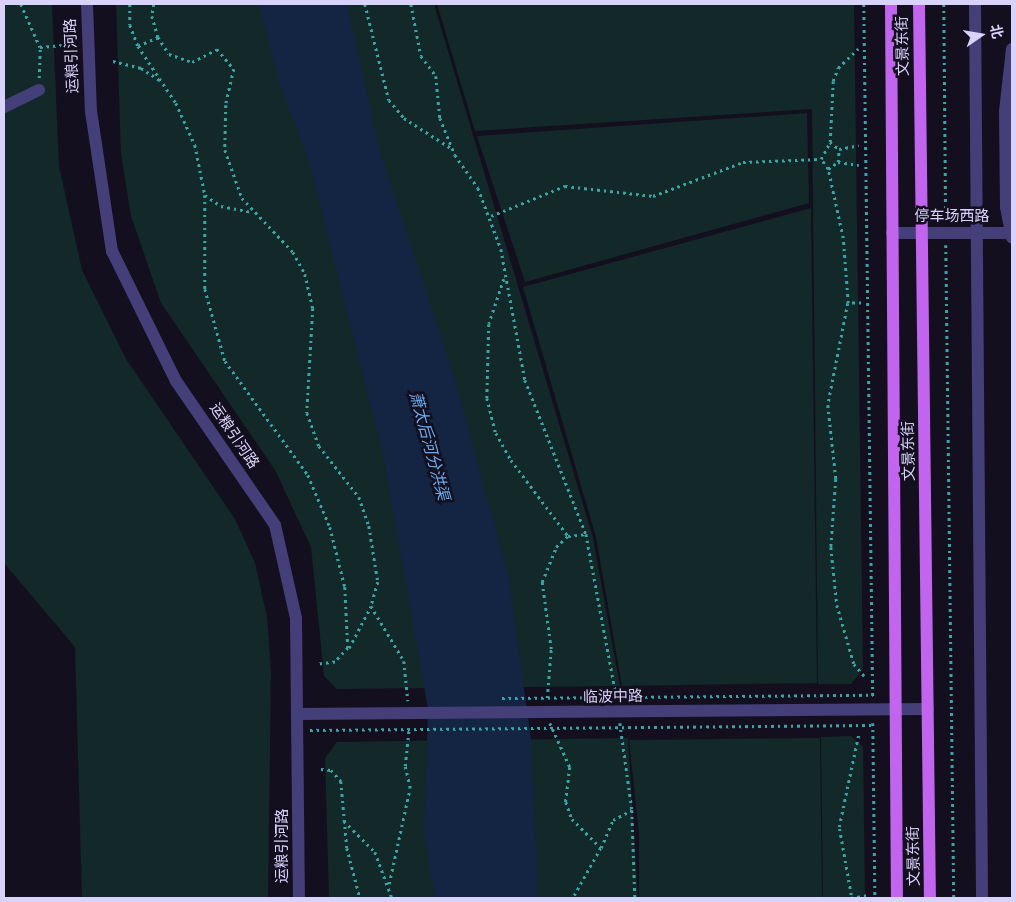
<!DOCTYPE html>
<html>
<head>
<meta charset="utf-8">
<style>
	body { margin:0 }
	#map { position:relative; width:1016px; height:902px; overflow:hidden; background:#130f1f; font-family:Rubik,"Noto Sans SC",sans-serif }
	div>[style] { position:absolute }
	.green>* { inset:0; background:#132828 }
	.water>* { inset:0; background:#142544 }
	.path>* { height:2.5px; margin-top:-1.25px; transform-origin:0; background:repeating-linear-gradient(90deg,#3ba5a5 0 2.5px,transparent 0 6.5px) }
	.minor>* { height:12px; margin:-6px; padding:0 6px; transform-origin:6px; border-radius:6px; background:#443f79 }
	.tertiary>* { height:12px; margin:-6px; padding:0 6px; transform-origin:6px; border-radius:6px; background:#443f79 }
	.primary>* { height:12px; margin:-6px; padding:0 6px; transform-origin:6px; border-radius:6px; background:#c265ee }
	span { translate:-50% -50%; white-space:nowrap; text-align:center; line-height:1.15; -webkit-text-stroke:5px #130f1f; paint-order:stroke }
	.street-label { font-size:15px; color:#d9d2fa }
	.water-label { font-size:16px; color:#6babef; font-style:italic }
	.frame { position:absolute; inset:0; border:5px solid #d9d2fa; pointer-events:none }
	.north { position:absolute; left:956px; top:10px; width:50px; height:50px; -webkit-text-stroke:4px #130f1f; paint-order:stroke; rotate:77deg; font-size:14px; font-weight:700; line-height:20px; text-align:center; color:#d9d2fa }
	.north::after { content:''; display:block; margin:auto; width:18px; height:22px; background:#d9d2fa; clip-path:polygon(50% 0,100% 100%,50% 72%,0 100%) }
</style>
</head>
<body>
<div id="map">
	<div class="green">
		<div style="clip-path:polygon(4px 4px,52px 4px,59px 166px,82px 270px,126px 359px,235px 519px,255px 563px,267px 617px,271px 672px,268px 898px,82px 898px,75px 647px,4px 563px)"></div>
		<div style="clip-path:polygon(116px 4px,434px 4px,593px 538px,620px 686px,337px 689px,324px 676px,311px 547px,275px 470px,161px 303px,131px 216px,121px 154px)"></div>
		<div style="clip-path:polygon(437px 4px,854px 4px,863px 669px,851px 684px,818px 684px,812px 109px,475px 131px)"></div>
		<div style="clip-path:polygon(807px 113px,809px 203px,525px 282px,477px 136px)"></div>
		<div style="clip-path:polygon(811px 208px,817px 683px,622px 686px,596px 537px,523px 287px)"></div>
		<div style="clip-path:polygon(851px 736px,863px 747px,865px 898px,823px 898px,821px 737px)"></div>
		<div style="clip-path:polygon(628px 738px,638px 898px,329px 898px,325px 758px,337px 742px)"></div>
		<div style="clip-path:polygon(820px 738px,822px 898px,639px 898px,639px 834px,629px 740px)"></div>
	</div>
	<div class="water">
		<div style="clip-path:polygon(259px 4px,347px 4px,380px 152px,454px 376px,508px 574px,531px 739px,538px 898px,435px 898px,424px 833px,428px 709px,383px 455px,309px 161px,281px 88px)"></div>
	</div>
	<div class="path">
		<div style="left:21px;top:4px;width:47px;rotate:66.2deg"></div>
		<div style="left:130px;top:4px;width:21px;rotate:90deg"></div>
		<div style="left:130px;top:25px;width:22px;rotate:69deg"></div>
		<div style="left:138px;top:46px;width:69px;rotate:56.3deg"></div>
		<div style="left:176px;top:103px;width:46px;rotate:65.7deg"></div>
		<div style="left:195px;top:145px;width:51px;rotate:78.7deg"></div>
		<div style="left:205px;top:195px;width:94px;rotate:90deg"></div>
		<div style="left:205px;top:289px;width:75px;rotate:74.5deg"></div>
		<div style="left:225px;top:361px;width:141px;rotate:53.9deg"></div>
		<div style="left:308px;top:475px;width:56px;rotate:67.1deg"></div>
		<div style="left:330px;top:527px;width:62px;rotate:76deg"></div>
		<div style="left:345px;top:587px;width:61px;rotate:87.2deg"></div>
		<div style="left:348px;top:648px;width:19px;rotate:133deg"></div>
		<div style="left:335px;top:662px;width:16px;rotate:173deg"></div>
		<div style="left:154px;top:4px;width:12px;rotate:99deg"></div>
		<div style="left:152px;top:16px;width:22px;rotate:74deg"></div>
		<div style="left:158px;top:37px;width:20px;rotate:57deg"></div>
		<div style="left:169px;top:54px;width:24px;rotate:19deg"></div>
		<div style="left:192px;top:62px;width:28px;rotate:-27deg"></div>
		<div style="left:217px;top:49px;width:26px;rotate:50deg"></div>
		<div style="left:234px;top:69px;width:37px;rotate:103deg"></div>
		<div style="left:226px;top:105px;width:45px;rotate:91.3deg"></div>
		<div style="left:225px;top:150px;width:51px;rotate:70.5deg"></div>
		<div style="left:242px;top:198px;width:74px;rotate:46.6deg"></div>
		<div style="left:293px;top:252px;width:25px;rotate:61deg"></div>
		<div style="left:305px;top:274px;width:35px;rotate:77deg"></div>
		<div style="left:313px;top:308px;width:105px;rotate:93.3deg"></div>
		<div style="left:307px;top:413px;width:35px;rotate:70deg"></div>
		<div style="left:319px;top:446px;width:65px;rotate:51.9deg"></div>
		<div style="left:359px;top:497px;width:31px;rotate:71deg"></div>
		<div style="left:369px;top:526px;width:57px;rotate:80.9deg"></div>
		<div style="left:378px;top:582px;width:25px;rotate:106deg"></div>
		<div style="left:365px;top:4px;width:99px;rotate:76deg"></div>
		<div style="left:389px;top:100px;width:23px;rotate:50deg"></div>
		<div style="left:404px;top:118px;width:56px;rotate:32.6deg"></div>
		<div style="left:411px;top:4px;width:53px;rotate:79.1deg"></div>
		<div style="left:421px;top:56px;width:25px;rotate:53deg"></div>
		<div style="left:436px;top:76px;width:42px;rotate:84.6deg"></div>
		<div style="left:440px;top:118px;width:40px;rotate:68deg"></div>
		<div style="left:455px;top:155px;width:40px;rotate:55.1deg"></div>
		<div style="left:478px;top:188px;width:65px;rotate:69.3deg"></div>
		<div style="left:501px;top:249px;width:133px;rotate:79.6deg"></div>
		<div style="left:525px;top:380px;width:166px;rotate:68.4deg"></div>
		<div style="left:586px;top:534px;width:169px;rotate:79.4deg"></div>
		<div style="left:864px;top:4px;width:693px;rotate:89.26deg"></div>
		<div style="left:944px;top:4px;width:218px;rotate:89.5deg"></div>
		<div style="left:138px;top:46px;width:22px;rotate:-24deg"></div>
		<div style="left:113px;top:61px;width:29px;rotate:14deg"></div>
		<div style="left:141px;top:68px;width:24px;rotate:33deg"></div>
		<div style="left:39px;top:78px;width:31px;rotate:-88deg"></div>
		<div style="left:40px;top:47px;width:35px;rotate:-5deg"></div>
		<div style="left:830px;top:142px;width:61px;rotate:-87.2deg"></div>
		<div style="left:833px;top:81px;width:14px;rotate:-69deg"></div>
		<div style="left:838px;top:68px;width:28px;rotate:-44deg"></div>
		<div style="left:838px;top:162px;width:13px;rotate:-86deg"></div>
		<div style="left:839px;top:149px;width:20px;rotate:-11deg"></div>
		<div style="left:828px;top:169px;width:12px;rotate:-125deg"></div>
		<div style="left:821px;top:159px;width:19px;rotate:-62deg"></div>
		<div style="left:830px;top:142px;width:11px;rotate:38deg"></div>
		<div style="left:205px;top:195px;width:19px;rotate:35deg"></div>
		<div style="left:221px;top:206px;width:32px;rotate:11deg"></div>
		<div style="left:491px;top:216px;width:80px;rotate:-22.1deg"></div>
		<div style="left:565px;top:186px;width:89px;rotate:6.5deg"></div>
		<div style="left:653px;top:196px;width:96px;rotate:-20.7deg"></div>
		<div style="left:743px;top:162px;width:78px;rotate:-2.2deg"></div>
		<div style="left:946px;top:245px;width:653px;rotate:89.3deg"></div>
		<div style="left:504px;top:279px;width:47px;rotate:108.4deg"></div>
		<div style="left:489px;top:324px;width:74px;rotate:91.5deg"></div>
		<div style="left:487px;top:398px;width:36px;rotate:76deg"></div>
		<div style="left:496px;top:433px;width:31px;rotate:61deg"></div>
		<div style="left:511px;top:460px;width:95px;rotate:53.1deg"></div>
		<div style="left:848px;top:303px;width:65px;rotate:-94.4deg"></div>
		<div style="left:843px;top:238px;width:71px;rotate:-102.3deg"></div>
		<div style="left:828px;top:169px;width:12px;rotate:-35deg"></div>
		<div style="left:838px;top:162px;width:21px;rotate:8deg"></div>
		<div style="left:861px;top:303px;width:13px;rotate:180deg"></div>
		<div style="left:848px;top:303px;width:104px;rotate:101.1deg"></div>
		<div style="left:828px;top:405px;width:74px;rotate:83.8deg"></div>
		<div style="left:836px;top:479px;width:68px;rotate:94.2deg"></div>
		<div style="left:831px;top:547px;width:58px;rotate:84.1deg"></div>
		<div style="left:837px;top:605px;width:61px;rotate:73.9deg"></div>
		<div style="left:854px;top:664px;width:18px;rotate:49deg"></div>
		<div style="left:349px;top:648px;width:47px;rotate:-62.4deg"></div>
		<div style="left:371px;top:606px;width:64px;rotate:59deg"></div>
		<div style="left:404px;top:661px;width:40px;rotate:84.3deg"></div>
		<div style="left:502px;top:698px;width:371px;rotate:-0.5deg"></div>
		<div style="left:547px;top:698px;width:49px;rotate:-85.3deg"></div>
		<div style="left:551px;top:649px;width:68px;rotate:-97.7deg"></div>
		<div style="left:542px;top:582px;width:38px;rotate:-68deg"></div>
		<div style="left:556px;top:547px;width:16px;rotate:-43deg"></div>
		<div style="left:568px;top:536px;width:18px;rotate:-6deg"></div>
		<div style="left:550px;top:723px;width:48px;rotate:65.6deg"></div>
		<div style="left:570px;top:767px;width:35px;rotate:97deg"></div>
		<div style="left:566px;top:802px;width:18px;rotate:71deg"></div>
		<div style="left:572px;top:819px;width:41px;rotate:45deg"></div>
		<div style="left:601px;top:848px;width:57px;rotate:119.2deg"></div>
		<div style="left:620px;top:723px;width:88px;rotate:82.1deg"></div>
		<div style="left:632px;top:810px;width:88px;rotate:88deg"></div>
		<div style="left:873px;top:723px;width:175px;rotate:89.3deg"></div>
		<div style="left:310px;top:730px;width:563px;rotate:-0.51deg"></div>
		<div style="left:321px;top:769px;width:10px;rotate:6deg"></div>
		<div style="left:331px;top:770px;width:15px;rotate:48deg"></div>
		<div style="left:341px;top:781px;width:67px;rotate:84.9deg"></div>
		<div style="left:347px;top:848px;width:52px;rotate:75.4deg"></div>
		<div style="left:344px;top:821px;width:44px;rotate:45deg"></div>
		<div style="left:375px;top:852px;width:49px;rotate:69.7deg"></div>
		<div style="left:601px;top:848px;width:30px;rotate:-67deg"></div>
		<div style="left:613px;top:820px;width:21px;rotate:-28deg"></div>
		<div style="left:389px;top:884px;width:98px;rotate:-77.7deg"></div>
		<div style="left:410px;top:788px;width:23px;rotate:-103deg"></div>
		<div style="left:405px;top:766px;width:37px;rotate:-84deg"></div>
		<div style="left:851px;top:895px;width:69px;rotate:-100deg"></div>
		<div style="left:839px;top:827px;width:97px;rotate:-78.1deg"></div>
		<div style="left:851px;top:898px;width:17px;rotate:-10deg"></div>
	</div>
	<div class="minor">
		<div style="left:892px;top:233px;width:120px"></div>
	</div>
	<div class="tertiary">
		<div style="left:87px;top:4px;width:107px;rotate:87.9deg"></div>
		<div style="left:91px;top:111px;width:142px;rotate:81.5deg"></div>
		<div style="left:112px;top:251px;width:145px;rotate:63.8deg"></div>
		<div style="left:176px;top:381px;width:175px;rotate:55.5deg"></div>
		<div style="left:275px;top:525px;width:95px;rotate:77.3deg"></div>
		<div style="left:296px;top:618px;width:280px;rotate:89.4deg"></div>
		<div style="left:975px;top:4px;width:894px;rotate:89.55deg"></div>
		<div style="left:1012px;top:49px;width:62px;rotate:96.4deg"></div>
		<div style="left:1005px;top:111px;width:96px;rotate:89.4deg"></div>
		<div style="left:1006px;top:207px;width:31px;rotate:79deg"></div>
		<div style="left:4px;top:107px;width:39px;rotate:-26deg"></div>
		<div style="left:298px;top:714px;width:630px;rotate:-0.45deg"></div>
	</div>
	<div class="primary">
		<div style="left:891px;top:4px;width:894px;rotate:89.62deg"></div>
		<div style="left:919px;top:4px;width:894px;rotate:89.3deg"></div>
	</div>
	<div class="street-label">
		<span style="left:903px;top:46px;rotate:-91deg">文景东街</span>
		<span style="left:72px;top:56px;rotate:-92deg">运粮引河路</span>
		<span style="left:952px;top:217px">停车场西路</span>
		<span style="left:234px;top:436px;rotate:56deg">运粮引河路</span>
		<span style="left:909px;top:451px;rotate:-91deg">文景东街</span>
		<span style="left:613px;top:697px;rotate:-1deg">临波中路</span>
		<span style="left:283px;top:846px;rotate:-90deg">运粮引河路</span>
		<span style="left:914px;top:856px;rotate:-91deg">文景东街</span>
	</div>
	<div class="water-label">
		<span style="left:429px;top:446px;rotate:75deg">萧太后河分洪渠</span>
	</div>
	<div class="frame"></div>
	<div class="north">北</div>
</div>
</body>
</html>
